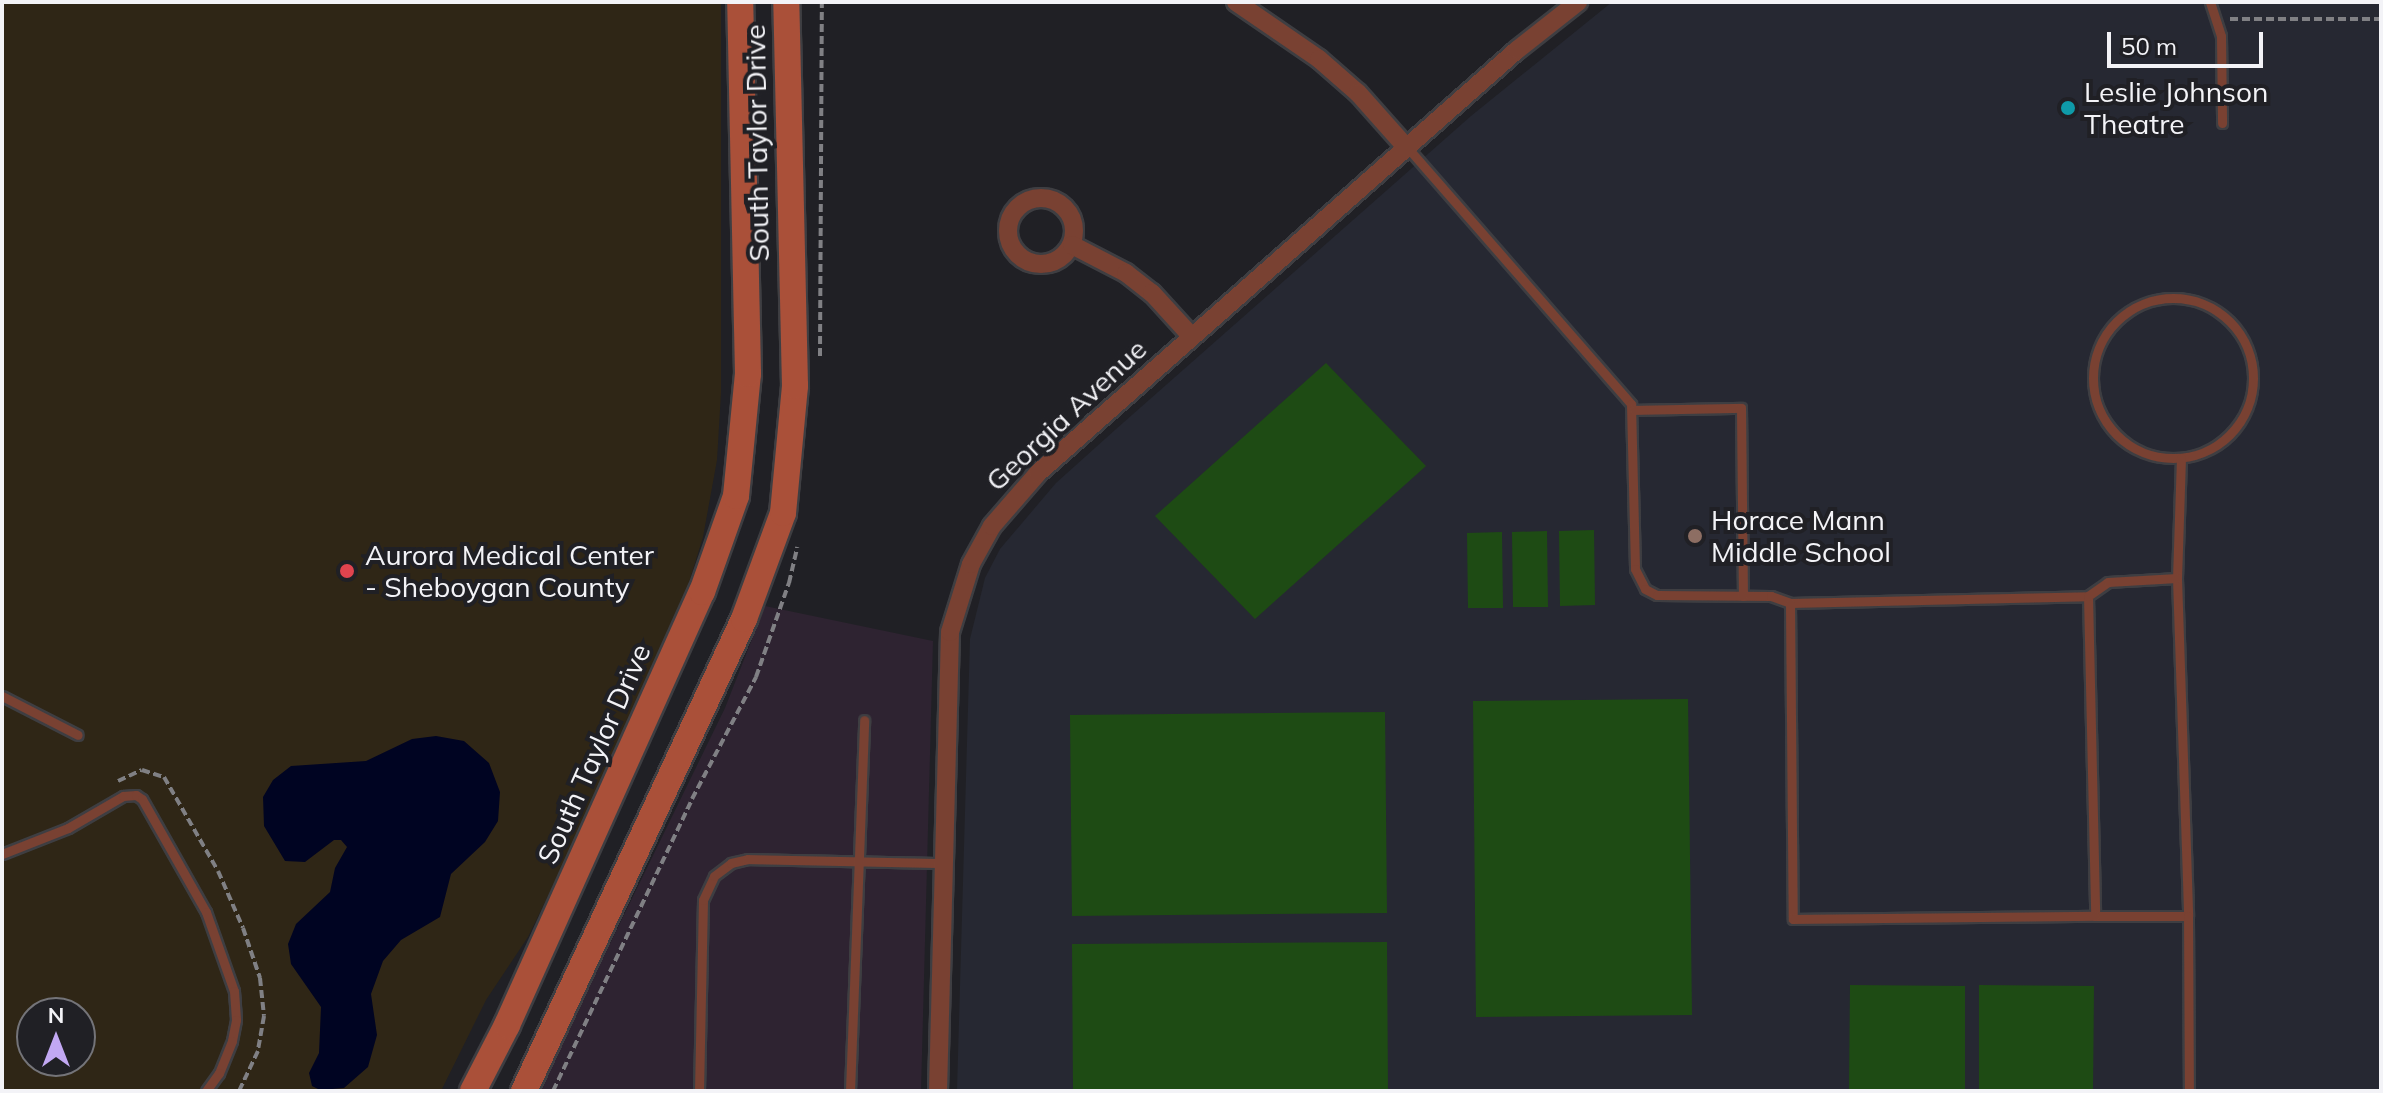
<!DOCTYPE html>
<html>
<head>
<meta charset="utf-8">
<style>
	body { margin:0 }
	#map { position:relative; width:2383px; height:1093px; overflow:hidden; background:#202025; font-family:Mulish,sans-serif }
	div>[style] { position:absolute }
	.commercial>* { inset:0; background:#2e2331 }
	.built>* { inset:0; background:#262832 }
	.medical>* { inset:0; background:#2f2616 }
	.green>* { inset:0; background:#1e4b14 }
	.water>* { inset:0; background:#000422 }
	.path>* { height:4px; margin-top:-2px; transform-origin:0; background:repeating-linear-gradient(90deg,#808084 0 8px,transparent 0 12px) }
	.roads { filter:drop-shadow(2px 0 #3e3e42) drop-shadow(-2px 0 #3e3e42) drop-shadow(0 2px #3e3e42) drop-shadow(0 -2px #3e3e42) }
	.lane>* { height:9px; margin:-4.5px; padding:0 4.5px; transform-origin:4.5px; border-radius:4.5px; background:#794132 }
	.lane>.ring { margin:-4.5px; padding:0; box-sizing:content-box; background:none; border:9px solid #794132; border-radius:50% }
	.street>* { height:18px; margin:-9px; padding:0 9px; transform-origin:9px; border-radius:9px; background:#794132 }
	.street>.ring { margin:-9px; padding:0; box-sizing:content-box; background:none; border:18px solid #794132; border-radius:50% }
	.secondary>* { height:26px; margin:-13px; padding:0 13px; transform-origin:13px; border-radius:13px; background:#aa5039 }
	.dots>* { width:22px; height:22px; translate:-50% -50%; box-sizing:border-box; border:4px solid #202025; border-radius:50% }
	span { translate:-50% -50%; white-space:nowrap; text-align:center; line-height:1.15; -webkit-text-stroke:8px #202025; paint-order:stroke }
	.poi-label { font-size:28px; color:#f3f3f7 }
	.left { translate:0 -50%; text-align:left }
	.street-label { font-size:28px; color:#f3f3f7 }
	.frame { position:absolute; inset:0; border:4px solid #f3f3f7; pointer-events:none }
	.north { position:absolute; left:16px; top:997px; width:80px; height:80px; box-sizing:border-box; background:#202025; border:2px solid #747479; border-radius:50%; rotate:0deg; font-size:22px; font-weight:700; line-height:32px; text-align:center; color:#f3f3f7 }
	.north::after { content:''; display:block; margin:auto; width:28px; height:36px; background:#c2a8f3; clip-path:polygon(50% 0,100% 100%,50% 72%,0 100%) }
	.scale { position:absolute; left:2107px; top:32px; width:156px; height:36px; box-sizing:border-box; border:4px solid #f3f3f7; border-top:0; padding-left:10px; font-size:24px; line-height:28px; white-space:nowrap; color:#f3f3f7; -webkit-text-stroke:6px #202025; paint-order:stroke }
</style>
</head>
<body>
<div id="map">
	<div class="commercial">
		<div style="clip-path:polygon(765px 606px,933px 641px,921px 1091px,538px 1091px,725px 708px)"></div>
	</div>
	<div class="built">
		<div style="clip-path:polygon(1612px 2px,2381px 2px,2381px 1091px,957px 1091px,970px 639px,985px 578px,1000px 549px,1056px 483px,1115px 430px,1471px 116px)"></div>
	</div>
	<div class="medical">
		<div style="clip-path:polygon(evenodd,2px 2px,721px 2px,721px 393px,717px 460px,703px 537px,682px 605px,594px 801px,528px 937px,486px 1000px,441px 1091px,2px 1091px,2px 2px,32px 1013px,80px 1013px,80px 1061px,32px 1061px,32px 1013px)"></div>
	</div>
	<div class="green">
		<div style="clip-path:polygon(1326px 363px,1426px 466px,1255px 619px,1155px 516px)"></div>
		<div style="clip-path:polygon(1594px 530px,1595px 605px,1560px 606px,1559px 531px)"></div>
		<div style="clip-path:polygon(1547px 531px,1548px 607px,1513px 607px,1512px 532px)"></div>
		<div style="clip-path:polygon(1502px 532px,1503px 608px,1468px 608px,1467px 533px)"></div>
		<div style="clip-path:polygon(1688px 699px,1692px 1015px,1476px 1017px,1473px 701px)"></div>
		<div style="clip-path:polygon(1385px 712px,1387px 913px,1072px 916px,1070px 715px)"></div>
		<div style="clip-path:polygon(1387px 942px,1388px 1091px,1073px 1091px,1072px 944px)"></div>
		<div style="clip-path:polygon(1850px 985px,1965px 986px,1965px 1091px,1849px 1091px)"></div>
		<div style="clip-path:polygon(1979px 985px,2094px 986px,2093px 1091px,1979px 1091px)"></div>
	</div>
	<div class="water">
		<div style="clip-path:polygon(436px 736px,464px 741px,489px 763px,500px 792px,498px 821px,485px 842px,451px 874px,440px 917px,401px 940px,383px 961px,371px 994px,377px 1035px,368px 1067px,344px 1088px,320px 1090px,312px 1086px,309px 1073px,319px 1053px,321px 1007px,291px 964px,288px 944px,296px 924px,330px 892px,335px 868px,347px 847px,341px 840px,334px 840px,305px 862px,285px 861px,264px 826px,263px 797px,273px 780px,291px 766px,366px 761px,412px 739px)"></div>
	</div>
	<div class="path">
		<div style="left:2230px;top:19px;width:151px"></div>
		<div style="left:820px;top:356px;width:354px;rotate:-89.7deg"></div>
		<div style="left:118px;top:781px;width:26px;rotate:-25deg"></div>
		<div style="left:142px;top:770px;width:23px;rotate:18deg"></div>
		<div style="left:164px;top:777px;width:108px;rotate:60.1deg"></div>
		<div style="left:218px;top:871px;width:62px;rotate:66.3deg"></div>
		<div style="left:243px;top:928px;width:53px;rotate:71.2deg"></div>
		<div style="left:260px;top:978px;width:38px;rotate:84deg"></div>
		<div style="left:264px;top:1016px;width:36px;rotate:100deg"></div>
		<div style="left:258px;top:1051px;width:44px;rotate:115.4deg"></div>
		<div style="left:553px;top:1091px;width:323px;rotate:-64.5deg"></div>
		<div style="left:692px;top:799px;width:138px;rotate:-62.3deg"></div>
		<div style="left:756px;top:677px;width:100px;rotate:-70.7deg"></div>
		<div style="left:789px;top:583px;width:37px;rotate:-77deg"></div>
	</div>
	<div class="roads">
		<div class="lane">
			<div style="left:2210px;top:2px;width:36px;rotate:72deg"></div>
			<div style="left:2221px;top:36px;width:87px;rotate:89.3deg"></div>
			<div style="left:1407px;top:147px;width:341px;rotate:48.9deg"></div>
			<div style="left:1631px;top:404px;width:165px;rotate:88.6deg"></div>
			<div style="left:1635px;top:569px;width:22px;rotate:63deg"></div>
			<div style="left:1645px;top:589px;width:13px;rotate:27deg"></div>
			<div style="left:1657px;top:595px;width:114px;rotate:0.5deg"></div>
			<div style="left:1771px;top:596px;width:20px;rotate:20deg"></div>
			<div style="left:1790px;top:603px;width:298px;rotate:-1.3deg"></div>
			<div style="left:2088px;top:596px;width:320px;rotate:88.7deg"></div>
			<div style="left:2095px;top:916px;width:93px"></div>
			<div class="ring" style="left:2093px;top:298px;width:151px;height:151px"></div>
			<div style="left:1634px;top:410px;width:107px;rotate:-1.1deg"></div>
			<div style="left:1741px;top:408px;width:188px;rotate:89.4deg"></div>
			<div style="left:2181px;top:458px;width:120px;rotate:91.9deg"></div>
			<div style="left:2177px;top:578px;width:338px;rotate:88.1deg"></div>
			<div style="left:2188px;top:916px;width:175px;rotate:89.7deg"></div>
			<div style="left:2088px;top:596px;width:24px;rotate:-35deg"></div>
			<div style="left:2108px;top:582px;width:69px;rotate:-3.3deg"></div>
			<div style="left:1790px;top:603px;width:316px;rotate:89.5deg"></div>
			<div style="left:1793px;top:919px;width:302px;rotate:-0.6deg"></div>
			<div style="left:2px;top:696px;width:85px;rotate:27.2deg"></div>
			<div style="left:2px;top:854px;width:71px;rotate:-21.5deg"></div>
			<div style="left:68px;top:828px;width:64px;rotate:-30.2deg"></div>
			<div style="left:123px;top:796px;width:13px;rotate:-4deg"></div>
			<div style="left:136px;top:795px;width:7px;rotate:34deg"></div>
			<div style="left:142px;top:799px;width:130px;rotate:60.5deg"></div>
			<div style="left:206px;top:912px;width:84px;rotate:70.5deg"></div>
			<div style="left:234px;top:991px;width:29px;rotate:86deg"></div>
			<div style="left:236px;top:1020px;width:21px;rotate:101deg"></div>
			<div style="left:232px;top:1041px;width:35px;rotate:112deg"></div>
			<div style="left:219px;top:1073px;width:22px;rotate:126deg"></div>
			<div style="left:699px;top:1091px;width:191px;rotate:-88.8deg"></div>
			<div style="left:703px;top:900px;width:26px;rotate:-65deg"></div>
			<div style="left:714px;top:876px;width:21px;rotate:-37deg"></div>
			<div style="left:731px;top:863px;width:17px;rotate:-13deg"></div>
			<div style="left:748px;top:859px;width:196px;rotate:1.2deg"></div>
			<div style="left:850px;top:1091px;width:371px;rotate:-87.8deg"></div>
		</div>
		<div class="street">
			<div style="left:1236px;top:2px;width:101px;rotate:34.5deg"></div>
			<div style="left:1319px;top:59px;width:52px;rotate:41.1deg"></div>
			<div style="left:1358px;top:93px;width:72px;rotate:48.4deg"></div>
			<div class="ring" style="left:1008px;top:198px;width:48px;height:48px"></div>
			<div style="left:1072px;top:245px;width:61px;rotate:27.4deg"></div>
			<div style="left:1126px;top:273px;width:33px;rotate:38deg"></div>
			<div style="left:1152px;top:293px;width:59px;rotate:47.7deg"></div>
			<div style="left:938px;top:1091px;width:459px;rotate:-88.5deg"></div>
			<div style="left:950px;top:632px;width:71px;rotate:-72.8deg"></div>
			<div style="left:971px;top:564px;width:43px;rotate:-61.1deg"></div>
			<div style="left:992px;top:526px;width:70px;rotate:-49deg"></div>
			<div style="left:1038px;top:473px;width:639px;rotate:-41.45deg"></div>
			<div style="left:1517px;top:50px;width:78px;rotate:-38.2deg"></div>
		</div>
		<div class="secondary">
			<div style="left:473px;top:1091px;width:74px;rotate:-62.7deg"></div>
			<div style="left:507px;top:1025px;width:475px;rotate:-65.8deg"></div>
			<div style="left:702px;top:592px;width:102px;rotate:-70.5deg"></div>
			<div style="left:736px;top:496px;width:123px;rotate:-84.4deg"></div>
			<div style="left:748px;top:374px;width:372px;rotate:-91.2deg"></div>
			<div style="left:524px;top:1091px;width:521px;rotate:-65.01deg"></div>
			<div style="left:744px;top:619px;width:113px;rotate:-69.8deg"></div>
			<div style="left:783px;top:513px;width:128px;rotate:-84.6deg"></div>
			<div style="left:795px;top:386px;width:384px;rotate:-91.3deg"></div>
		</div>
	</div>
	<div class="dots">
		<div style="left:2068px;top:108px;background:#0f9aa8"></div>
		<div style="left:1695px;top:536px;background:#8d6e63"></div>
		<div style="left:347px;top:571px;background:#e0444e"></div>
	</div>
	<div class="poi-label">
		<span class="left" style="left:2084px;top:108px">Leslie Johnson<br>Theatre</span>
		<span class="left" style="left:1711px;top:536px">Horace Mann<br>Middle School</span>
		<span class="left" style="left:365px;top:571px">Aurora Medical Center<br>- Sheboygan County</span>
	</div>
	<div class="street-label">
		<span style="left:757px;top:143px;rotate:-91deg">South Taylor Drive</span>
		<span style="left:1066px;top:415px;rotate:-43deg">Georgia Avenue</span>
		<span style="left:594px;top:754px;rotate:-66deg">South Taylor Drive</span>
	</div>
	<div class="frame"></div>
	<div class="north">N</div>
	<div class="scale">50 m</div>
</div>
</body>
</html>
